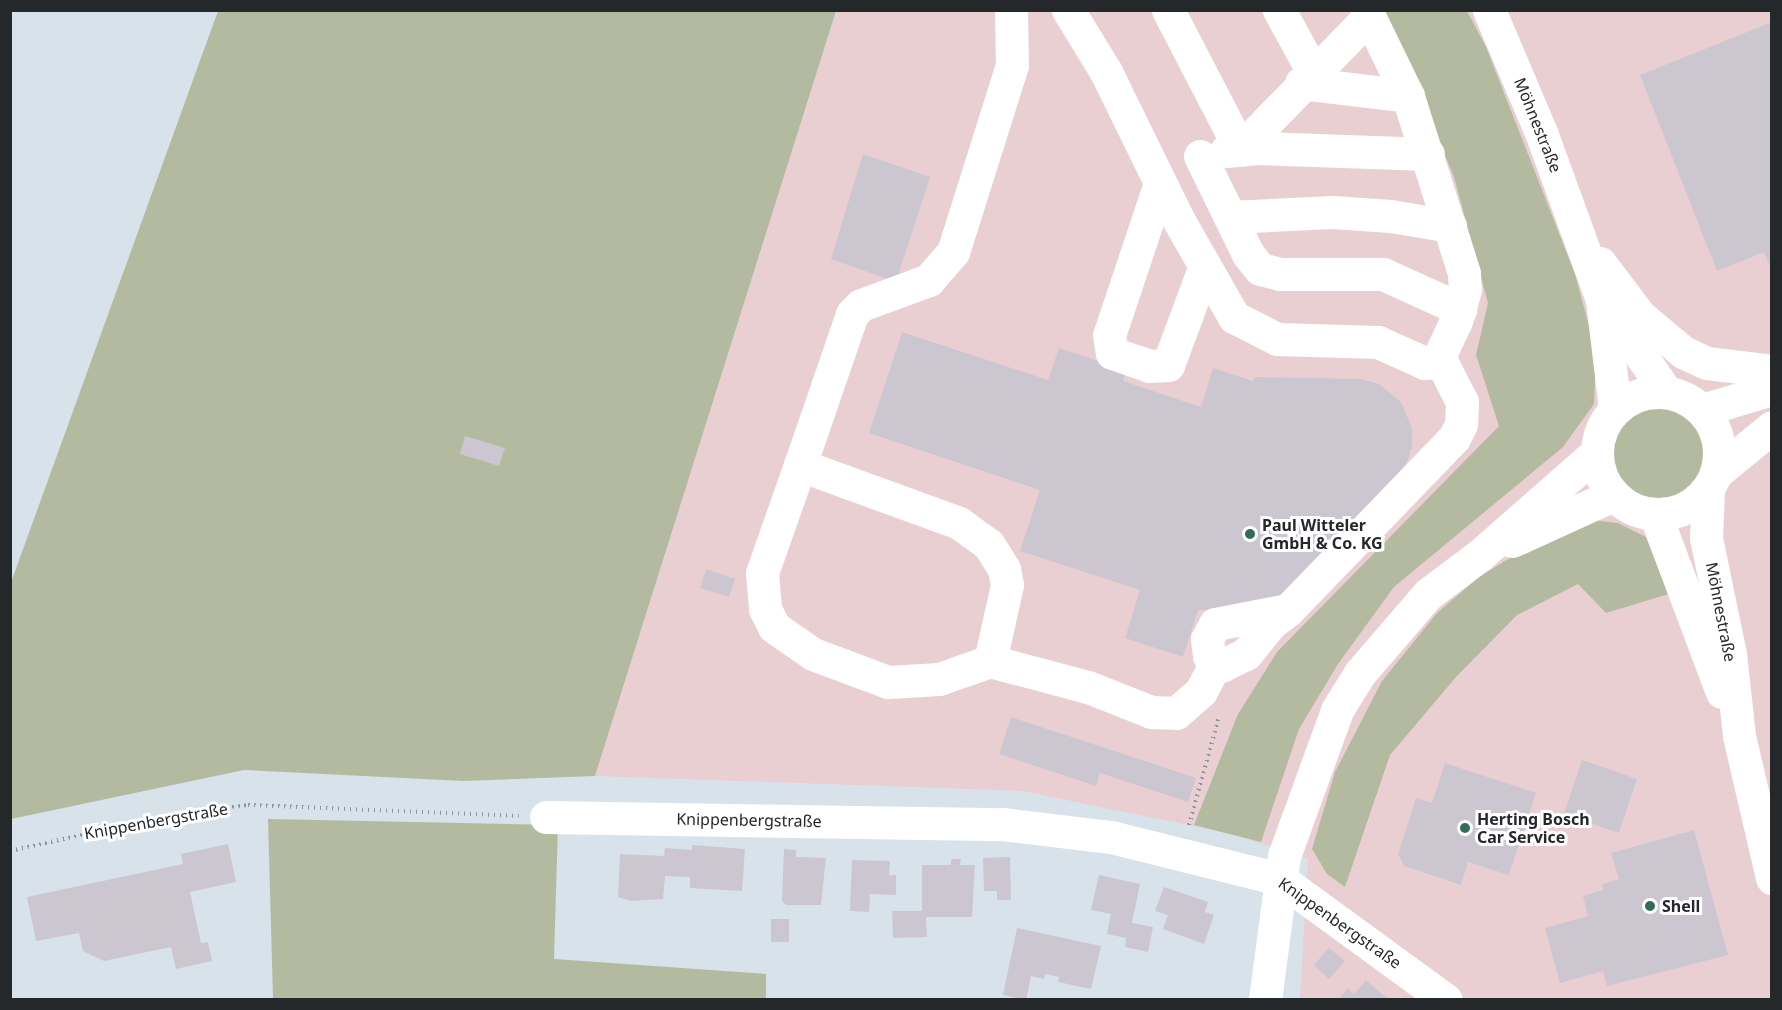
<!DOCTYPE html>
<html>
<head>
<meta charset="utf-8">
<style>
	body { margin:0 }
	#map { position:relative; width:1782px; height:1010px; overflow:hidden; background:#d8e2eb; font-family:"Noto Sans",sans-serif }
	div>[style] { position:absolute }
	.commercial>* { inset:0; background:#eacfd2 }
	.green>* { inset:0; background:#b4ba9f }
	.round { border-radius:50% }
	.building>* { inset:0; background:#ccc6d1 }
	.path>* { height:4px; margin-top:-2px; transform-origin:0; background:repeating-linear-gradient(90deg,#8d959b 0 1.5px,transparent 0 6px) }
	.minor>* { height:33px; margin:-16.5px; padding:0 16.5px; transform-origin:16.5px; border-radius:16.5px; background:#fff }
	.major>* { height:33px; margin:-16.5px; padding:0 16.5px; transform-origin:16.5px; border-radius:16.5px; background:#fff }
	.major>.ring { margin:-16.5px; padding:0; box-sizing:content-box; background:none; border:33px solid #fff; border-radius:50% }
	.dots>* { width:16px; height:16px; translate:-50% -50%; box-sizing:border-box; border:3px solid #fff; border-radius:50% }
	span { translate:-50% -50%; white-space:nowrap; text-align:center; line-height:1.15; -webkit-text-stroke:6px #fff; paint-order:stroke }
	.street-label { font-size:16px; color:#24282b }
	.poi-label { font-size:16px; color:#24282b; font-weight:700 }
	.left { translate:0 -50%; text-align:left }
	.frame { position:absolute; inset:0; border:12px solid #24282b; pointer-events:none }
</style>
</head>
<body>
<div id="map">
	<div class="commercial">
		<div style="clip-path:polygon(836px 11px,1771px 11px,1771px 999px,1300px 999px,1308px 859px,1232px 834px,1022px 791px,595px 776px)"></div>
	</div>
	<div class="green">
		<div style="clip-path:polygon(218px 11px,836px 11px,595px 776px,463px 781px,244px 770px,11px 819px,10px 585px)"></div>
		<div style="clip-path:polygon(1384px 11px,1467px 11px,1486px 47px,1575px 274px,1596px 352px,1594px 404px,1563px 447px,1394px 587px,1338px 664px,1299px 729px,1261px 842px,1194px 825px,1238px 714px,1277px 652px,1499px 426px,1476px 355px,1488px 303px,1454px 177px)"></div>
		<div class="round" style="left:1611px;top:404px;width:96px;height:96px"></div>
		<div style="clip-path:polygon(1592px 520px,1618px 523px,1646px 537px,1669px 594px,1606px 613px,1578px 584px,1517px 615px,1456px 677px,1390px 755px,1345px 887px,1327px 874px,1312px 849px,1335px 772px,1382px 681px,1437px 613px,1479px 577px,1531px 545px)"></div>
		<div style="clip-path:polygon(268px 819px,558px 825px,554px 959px,766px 974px,766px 999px,273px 999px)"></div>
	</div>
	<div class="building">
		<div style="clip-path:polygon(1772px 22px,1772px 271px,1764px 252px,1717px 271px,1640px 75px)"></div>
		<div style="clip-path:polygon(863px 154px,930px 177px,896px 282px,831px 259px)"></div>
		<div style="clip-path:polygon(902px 332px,1048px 380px,1059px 348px,1126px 370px,1123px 381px,1201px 407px,1213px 368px,1253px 381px,1255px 377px,1361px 379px,1379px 384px,1401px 402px,1412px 428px,1412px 447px,1406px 465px,1283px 594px,1248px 609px,1198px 610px,1183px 657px,1125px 638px,1140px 590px,1020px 551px,1040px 490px,869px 433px)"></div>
		<div style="clip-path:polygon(465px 436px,505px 448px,499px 466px,460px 454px)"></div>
		<div style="clip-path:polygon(706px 569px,735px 579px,729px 597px,700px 588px)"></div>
		<div style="clip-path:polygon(1011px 717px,1196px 778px,1188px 802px,1100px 773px,1096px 786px,999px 754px)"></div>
		<div style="clip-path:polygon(1582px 760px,1637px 779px,1619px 833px,1564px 814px)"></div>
		<div style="clip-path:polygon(1445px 763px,1536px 793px,1509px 875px,1468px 862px,1461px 885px,1404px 866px,1398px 854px,1416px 798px,1432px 803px)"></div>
		<div style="clip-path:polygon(1694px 830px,1728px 955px,1607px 986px,1603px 971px,1560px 983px,1545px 928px,1588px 916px,1583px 896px,1603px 890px,1602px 884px,1619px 879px,1611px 853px)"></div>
		<div style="clip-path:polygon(228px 844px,236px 882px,190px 892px,201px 943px,208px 942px,212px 961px,176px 969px,171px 947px,104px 961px,83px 951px,79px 933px,36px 941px,27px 897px,183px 864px,181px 854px)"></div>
		<div style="clip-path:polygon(692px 845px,745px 849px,742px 891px,690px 888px,690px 877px,665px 876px,663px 899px,631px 901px,618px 897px,620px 854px,664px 856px,665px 848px,692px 850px)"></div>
		<div style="clip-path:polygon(784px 849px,796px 850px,796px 857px,826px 858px,821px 905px,786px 905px,782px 901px)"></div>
		<div style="clip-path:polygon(1010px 857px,1011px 900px,997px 900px,997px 891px,984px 891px,983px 858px)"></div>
		<div style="clip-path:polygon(951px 859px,961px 859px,960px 865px,975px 865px,972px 917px,926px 917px,927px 937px,893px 938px,892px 911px,922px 911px,922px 865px,951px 865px)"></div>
		<div style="clip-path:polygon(852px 860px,890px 861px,889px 875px,896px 875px,896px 895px,870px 894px,869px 912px,850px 911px)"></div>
		<div style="clip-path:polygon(1099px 875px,1140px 884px,1132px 923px,1153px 927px,1148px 952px,1125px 947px,1126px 938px,1107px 934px,1111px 914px,1091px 910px)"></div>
		<div style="clip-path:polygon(1164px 887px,1208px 902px,1205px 912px,1214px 915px,1204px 944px,1163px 929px,1168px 915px,1155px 911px)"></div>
		<div style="clip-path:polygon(771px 919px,789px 919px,789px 942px,771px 942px)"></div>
		<div style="clip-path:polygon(1017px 928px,1101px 946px,1091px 989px,1058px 982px,1059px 977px,1045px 974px,1044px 979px,1031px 976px,1026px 1000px,1003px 995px)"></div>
		<div style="clip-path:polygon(1329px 948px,1345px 961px,1329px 979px,1314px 965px)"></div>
		<div style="clip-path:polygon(1366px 980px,1389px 1000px,1338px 1000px,1348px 988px,1354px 994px)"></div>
	</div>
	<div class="path">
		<div style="left:1189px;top:825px;width:112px;rotate:-74.5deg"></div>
		<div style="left:10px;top:851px;width:161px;rotate:-12.6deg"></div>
		<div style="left:167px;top:816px;width:82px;rotate:-7.7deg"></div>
		<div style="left:248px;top:805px;width:271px;rotate:2.3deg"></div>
	</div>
	<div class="minor">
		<div style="left:1011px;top:10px;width:55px;rotate:89deg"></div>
		<div style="left:1012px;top:65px;width:196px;rotate:107.5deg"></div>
		<div style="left:953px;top:252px;width:37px;rotate:131deg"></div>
		<div style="left:929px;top:280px;width:72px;rotate:159.8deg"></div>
		<div style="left:861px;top:305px;width:13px;rotate:135deg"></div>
		<div style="left:852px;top:314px;width:160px;rotate:109deg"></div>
		<div style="left:800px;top:465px;width:169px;rotate:20deg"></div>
		<div style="left:959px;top:523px;width:37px;rotate:36deg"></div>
		<div style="left:989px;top:545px;width:28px;rotate:58deg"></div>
		<div style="left:1004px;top:569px;width:16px;rotate:79deg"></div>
		<div style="left:1007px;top:585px;width:78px;rotate:102.6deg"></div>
		<div style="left:990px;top:661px;width:101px;rotate:14.9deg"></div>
		<div style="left:1088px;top:687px;width:68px;rotate:21.6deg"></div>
		<div style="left:1151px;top:712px;width:25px;rotate:2deg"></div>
		<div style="left:1176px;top:713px;width:33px;rotate:-41deg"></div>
		<div style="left:1201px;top:691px;width:32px;rotate:-62deg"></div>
		<div style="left:1068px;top:10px;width:73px;rotate:58.5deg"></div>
		<div style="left:1106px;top:72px;width:164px;rotate:63.9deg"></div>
		<div style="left:1178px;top:219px;width:113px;rotate:60.3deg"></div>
		<div style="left:1234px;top:317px;width:48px;rotate:27.1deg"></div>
		<div style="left:1277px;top:339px;width:101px;rotate:1.7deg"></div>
		<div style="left:1378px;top:342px;width:51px;rotate:24.1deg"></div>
		<div style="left:1425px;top:363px;width:8px;rotate:-7deg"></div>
		<div style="left:1433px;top:362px;width:8px;rotate:-40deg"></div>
		<div style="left:1439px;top:357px;width:40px;rotate:-65deg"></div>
		<div style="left:1456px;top:321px;width:33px;rotate:-74deg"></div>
		<div style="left:1465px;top:289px;width:16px;rotate:-94deg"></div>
		<div style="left:1464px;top:273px;width:186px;rotate:-107.6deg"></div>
		<div style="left:1408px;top:96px;width:96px;rotate:-116deg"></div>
		<div style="left:1168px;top:10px;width:157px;rotate:62.6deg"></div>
		<div style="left:1240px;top:149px;width:185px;rotate:-45.7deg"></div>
		<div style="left:1279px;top:10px;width:71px;rotate:61.3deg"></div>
		<div style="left:1301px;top:83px;width:108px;rotate:6.9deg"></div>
		<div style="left:1226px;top:151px;width:33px;rotate:-5deg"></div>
		<div style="left:1259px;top:148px;width:169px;rotate:2deg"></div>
		<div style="left:1200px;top:156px;width:109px;rotate:63.9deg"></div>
		<div style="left:1248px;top:254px;width:19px;rotate:51deg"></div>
		<div style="left:1260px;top:269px;width:21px;rotate:14deg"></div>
		<div style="left:1280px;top:274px;width:103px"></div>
		<div style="left:1383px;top:274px;width:85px;rotate:24.4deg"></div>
		<div style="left:1160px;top:183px;width:160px;rotate:108.5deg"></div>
		<div style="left:1109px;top:335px;width:18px;rotate:81deg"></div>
		<div style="left:1112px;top:353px;width:39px;rotate:19deg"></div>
		<div style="left:1149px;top:366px;width:19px;rotate:-3deg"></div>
		<div style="left:1168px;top:365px;width:103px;rotate:-69.6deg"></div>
		<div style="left:1230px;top:217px;width:102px;rotate:-2.8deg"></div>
		<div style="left:1332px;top:212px;width:59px;rotate:3.9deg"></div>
		<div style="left:1391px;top:216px;width:60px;rotate:9.6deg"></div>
		<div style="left:800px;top:465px;width:114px;rotate:109.4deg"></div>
		<div style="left:762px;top:573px;width:36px;rotate:85deg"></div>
		<div style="left:765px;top:609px;width:20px;rotate:63deg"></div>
		<div style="left:774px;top:627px;width:47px;rotate:34.7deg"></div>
		<div style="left:813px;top:654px;width:80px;rotate:20.5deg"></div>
		<div style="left:888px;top:682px;width:51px;rotate:-3.4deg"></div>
		<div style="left:939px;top:679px;width:54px;rotate:-19.4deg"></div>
		<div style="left:1708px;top:489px;width:49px;rotate:92.3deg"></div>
		<div style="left:1706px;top:538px;width:118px;rotate:78.3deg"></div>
		<div style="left:1730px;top:654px;width:82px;rotate:83.7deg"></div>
		<div style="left:1739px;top:736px;width:146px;rotate:76.9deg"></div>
		<div style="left:1655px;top:514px;width:190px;rotate:69.4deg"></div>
		<div style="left:1288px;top:610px;width:74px;rotate:169.1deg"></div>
		<div style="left:1215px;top:624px;width:17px;rotate:118deg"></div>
		<div style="left:1207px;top:639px;width:17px;rotate:83deg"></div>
		<div style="left:1209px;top:656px;width:17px;rotate:33deg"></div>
		<div style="left:1223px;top:665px;width:25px;rotate:-26deg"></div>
		<div style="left:1246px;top:654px;width:40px;rotate:-51deg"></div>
		<div style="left:1271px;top:623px;width:21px;rotate:-37deg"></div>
		<div style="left:1288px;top:610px;width:239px;rotate:-46deg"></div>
		<div style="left:1454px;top:438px;width:16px;rotate:-63deg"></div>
		<div style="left:1461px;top:424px;width:22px;rotate:-87deg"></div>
		<div style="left:1462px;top:402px;width:51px;rotate:-117.1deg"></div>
		<div style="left:546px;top:817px;width:457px;rotate:0.9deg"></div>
		<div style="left:1003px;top:824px;width:109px;rotate:6.9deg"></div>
		<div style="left:1111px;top:837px;width:174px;rotate:14deg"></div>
		<div style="left:1280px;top:879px;width:205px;rotate:36.1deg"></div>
	</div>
	<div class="major">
		<div style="left:1489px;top:10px;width:136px;rotate:67deg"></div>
		<div style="left:1542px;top:135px;width:176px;rotate:70deg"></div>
		<div style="left:1602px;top:300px;width:110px;rotate:83.2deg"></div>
		<div style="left:1600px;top:263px;width:65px;rotate:53.1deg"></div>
		<div style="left:1639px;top:315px;width:57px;rotate:40.1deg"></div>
		<div style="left:1683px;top:352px;width:26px;rotate:25deg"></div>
		<div style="left:1707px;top:363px;width:65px;rotate:7deg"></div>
		<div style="left:1604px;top:302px;width:109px;rotate:55.4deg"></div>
		<div class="ring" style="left:1597px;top:392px;width:89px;height:89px"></div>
		<div style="left:1702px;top:410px;width:73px;rotate:-16.7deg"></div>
		<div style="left:1716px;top:473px;width:72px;rotate:-39.4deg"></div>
		<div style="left:1512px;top:541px;width:111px;rotate:-24.5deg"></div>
		<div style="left:1265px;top:1000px;width:145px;rotate:-82.5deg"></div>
		<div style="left:1284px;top:856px;width:155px;rotate:-70deg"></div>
		<div style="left:1337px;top:710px;width:44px;rotate:-58.1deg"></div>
		<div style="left:1360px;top:673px;width:104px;rotate:-49.3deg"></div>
		<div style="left:1428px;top:594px;width:65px;rotate:-36.9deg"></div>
		<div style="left:1480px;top:555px;width:154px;rotate:-41.3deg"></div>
	</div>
	<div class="dots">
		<div style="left:1250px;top:534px;background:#346d55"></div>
		<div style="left:1465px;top:828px;background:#346d55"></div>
		<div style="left:1650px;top:906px;background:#346d55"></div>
	</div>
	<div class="street-label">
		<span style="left:1538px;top:125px;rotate:68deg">Möhnestraße</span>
		<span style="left:1721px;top:612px;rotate:79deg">Möhnestraße</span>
		<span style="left:749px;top:820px;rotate:1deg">Knippenbergstraße</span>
		<span style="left:156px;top:821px;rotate:-10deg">Knippenbergstraße</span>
		<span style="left:1340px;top:923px;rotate:35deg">Knippenbergstraße</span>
	</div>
	<div class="poi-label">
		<span class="left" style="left:1262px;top:534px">Paul Witteler<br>GmbH &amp; Co. KG</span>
		<span class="left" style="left:1477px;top:828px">Herting Bosch<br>Car Service</span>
		<span class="left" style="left:1662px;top:906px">Shell</span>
	</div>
	<div class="frame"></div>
</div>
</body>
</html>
